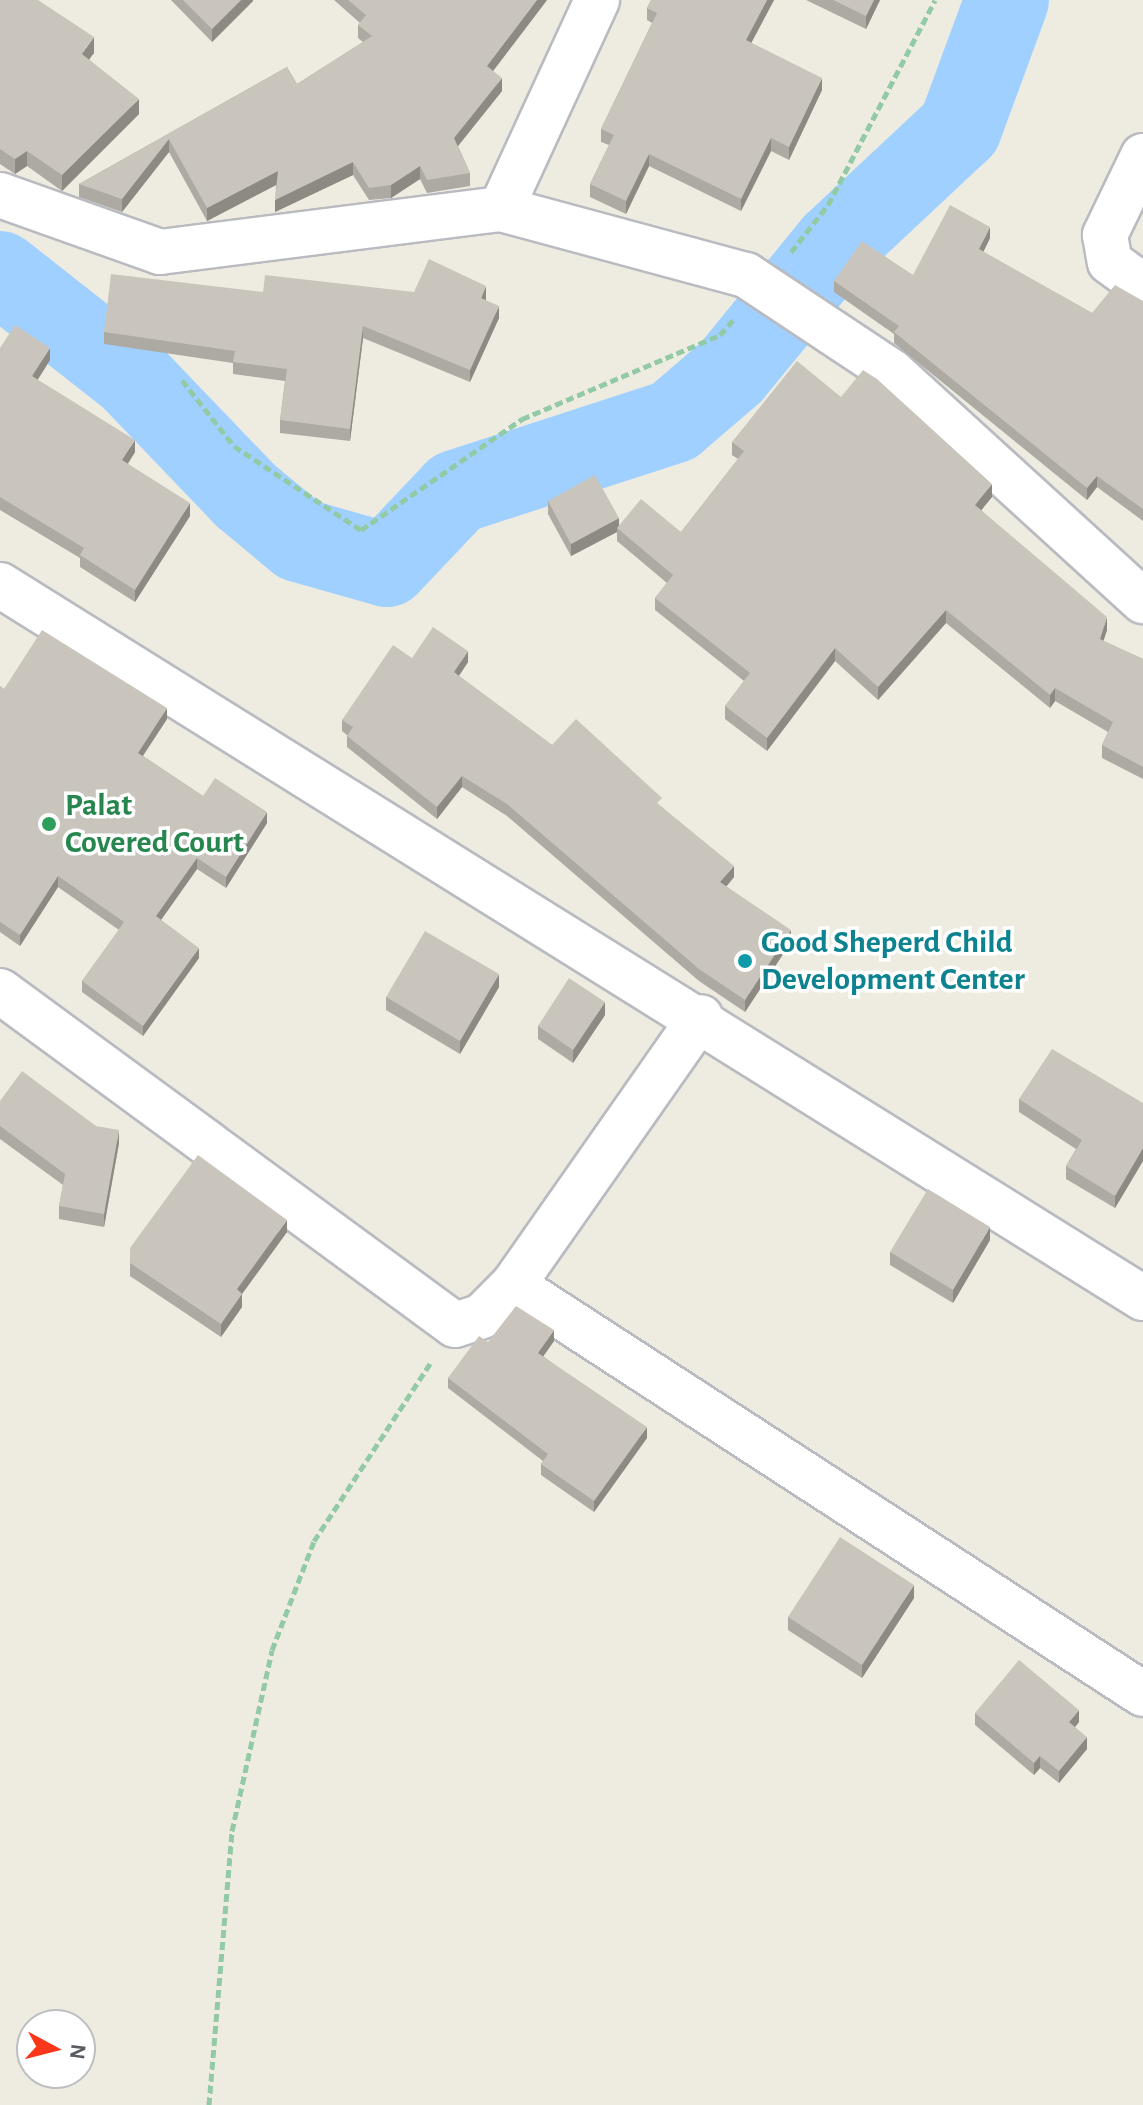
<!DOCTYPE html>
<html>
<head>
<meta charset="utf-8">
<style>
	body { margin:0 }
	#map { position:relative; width:1143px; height:2105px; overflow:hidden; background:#eeece0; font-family:"Alegreya Sans",sans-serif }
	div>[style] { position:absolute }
	.river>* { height:84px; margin:-42px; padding:0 42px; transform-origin:42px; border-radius:42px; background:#9fd0ff }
	.path>* { height:5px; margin-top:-2.5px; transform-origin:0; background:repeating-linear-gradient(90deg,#92caa5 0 8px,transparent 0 12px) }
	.roads { filter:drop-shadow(2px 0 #b9bbc1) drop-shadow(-2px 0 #b9bbc1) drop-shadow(0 2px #b9bbc1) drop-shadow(0 -2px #b9bbc1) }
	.minor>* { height:44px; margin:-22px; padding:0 22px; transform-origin:22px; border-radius:22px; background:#fff }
	.wall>* { inset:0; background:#ada9a3 }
	.shaded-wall>* { inset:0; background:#8d8a84 }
	.building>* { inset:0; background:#c9c5bd }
	.dots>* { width:22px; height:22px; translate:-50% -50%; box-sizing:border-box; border:4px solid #fff; border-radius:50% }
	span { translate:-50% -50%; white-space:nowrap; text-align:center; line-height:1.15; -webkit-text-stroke:7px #fff; paint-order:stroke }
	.leisure-label { font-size:32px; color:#27864d; font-weight:700 }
	.left { translate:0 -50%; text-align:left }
	.culture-label { font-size:32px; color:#0d838f; font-weight:700 }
	.north { position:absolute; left:16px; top:2009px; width:80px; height:80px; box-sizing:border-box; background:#fff; border:2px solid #bdbec1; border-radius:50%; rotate:97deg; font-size:22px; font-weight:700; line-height:32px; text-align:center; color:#595d63 }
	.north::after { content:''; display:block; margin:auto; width:28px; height:36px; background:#fb371a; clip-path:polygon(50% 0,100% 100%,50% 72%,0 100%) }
</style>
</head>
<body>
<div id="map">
	<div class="river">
		<div style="left:0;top:273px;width:167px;rotate:38.2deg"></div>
		<div style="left:131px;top:376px;width:165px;rotate:46.2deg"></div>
		<div style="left:245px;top:495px;width:70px;rotate:39.8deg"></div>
		<div style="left:299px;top:540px;width:91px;rotate:15.9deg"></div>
		<div style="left:387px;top:565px;width:100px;rotate:-46.6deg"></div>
		<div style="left:456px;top:492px;width:229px;rotate:-18deg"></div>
		<div style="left:674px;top:421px;width:75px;rotate:-40.7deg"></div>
		<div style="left:731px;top:372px;width:164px;rotate:-50.7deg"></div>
		<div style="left:835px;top:245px;width:171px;rotate:-43.1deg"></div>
		<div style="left:960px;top:128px;width:136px;rotate:-69.8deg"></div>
	</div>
	<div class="path">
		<div style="left:791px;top:252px;width:60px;rotate:-51.8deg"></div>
		<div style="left:828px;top:205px;width:231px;rotate:-62.4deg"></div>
		<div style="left:182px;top:380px;width:84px;rotate:51.8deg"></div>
		<div style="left:234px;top:446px;width:152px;rotate:33.5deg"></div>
		<div style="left:361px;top:530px;width:196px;rotate:-34.6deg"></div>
		<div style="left:522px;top:419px;width:215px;rotate:-23deg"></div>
		<div style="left:720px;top:335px;width:20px;rotate:-49deg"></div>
		<div style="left:209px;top:2105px;width:275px;rotate:-85.2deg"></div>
		<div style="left:232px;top:1831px;width:185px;rotate:-77.5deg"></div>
		<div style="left:272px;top:1650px;width:117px;rotate:-68.9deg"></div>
		<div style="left:314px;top:1541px;width:214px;rotate:-56.8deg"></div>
	</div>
	<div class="roads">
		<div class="minor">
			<div style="left:1143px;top:156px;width:88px;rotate:115.7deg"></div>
			<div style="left:1105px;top:235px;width:27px;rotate:80deg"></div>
			<div style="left:1110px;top:262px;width:41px;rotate:36deg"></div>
			<div style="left:0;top:195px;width:170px;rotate:19.6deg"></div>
			<div style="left:160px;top:252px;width:344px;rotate:-7.2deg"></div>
			<div style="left:501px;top:209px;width:254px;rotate:15.1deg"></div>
			<div style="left:746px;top:275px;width:175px;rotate:33.6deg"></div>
			<div style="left:892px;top:372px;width:340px;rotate:42.4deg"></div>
			<div style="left:501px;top:209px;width:230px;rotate:-65.3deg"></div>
			<div style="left:0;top:585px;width:1347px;rotate:31.96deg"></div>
			<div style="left:0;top:991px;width:564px;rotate:36.28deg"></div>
			<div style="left:455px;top:1325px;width:28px;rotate:-18deg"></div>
			<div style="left:482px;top:1316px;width:44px;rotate:-45deg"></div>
			<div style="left:513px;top:1285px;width:327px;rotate:-55deg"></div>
			<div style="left:513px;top:1285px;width:751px;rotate:32.99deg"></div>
		</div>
	</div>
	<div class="wall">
		<div style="clip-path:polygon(0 0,94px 53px,89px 59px,139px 114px,62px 191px,27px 166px,15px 174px,0 164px)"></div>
		<div style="clip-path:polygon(171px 0,253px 0,253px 1px,212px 42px)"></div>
		<div style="clip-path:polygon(334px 0,547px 0,493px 71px,502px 91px,458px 146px,470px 173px,470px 186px,427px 193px,420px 179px,391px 198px,369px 200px,353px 175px,275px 212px,276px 185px,207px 221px,169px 152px,122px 212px,79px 197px,79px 184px,287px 67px,297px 84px,363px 42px,358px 38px,358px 25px,360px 23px)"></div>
		<div style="clip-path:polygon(651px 0,774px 0,751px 43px,822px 90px,789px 160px,771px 151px,741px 211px,649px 166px,626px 214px,590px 197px,590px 184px,609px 145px,601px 142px,601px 129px,652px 23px,647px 20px,647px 8px)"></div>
		<div style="clip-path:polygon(806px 0,880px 0,866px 29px)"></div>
		<div style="clip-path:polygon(990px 238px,983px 252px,1092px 313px,1143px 301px,1143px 521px,1097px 487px,1087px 500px,894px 343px,894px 334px,834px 292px,834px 281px,913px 275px)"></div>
		<div style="clip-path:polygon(263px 292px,414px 292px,486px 299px,486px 300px,499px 318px,470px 382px,363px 338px,350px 441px,280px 433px,280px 420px,285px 381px,233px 374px,233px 363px,104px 344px,104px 332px)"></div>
		<div style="clip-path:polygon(0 348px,50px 360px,37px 380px,135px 452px,128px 464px,190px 516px,135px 602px,80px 567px,80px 558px,0 510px)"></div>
		<div style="clip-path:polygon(841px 397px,992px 497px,981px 510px,1107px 630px,1103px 641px,1143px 659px,1143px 779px,1102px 758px,1102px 745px,1108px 732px,1055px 701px,1050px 708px,946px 623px,878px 700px,835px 661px,767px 751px,725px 719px,725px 706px,744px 681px,655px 610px,655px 598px,667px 583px,617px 541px,617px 532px,571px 556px,548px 514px,548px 501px,619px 525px,681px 532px,738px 459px,732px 455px,732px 442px)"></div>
		<div style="clip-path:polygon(412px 658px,468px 662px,459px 676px,552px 745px,662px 807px,734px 877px,726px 887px,791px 942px,745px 1012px,699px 981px,507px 816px,462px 787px,437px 819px,347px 747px,347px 735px,342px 731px,342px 720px)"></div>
		<div style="clip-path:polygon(0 686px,4px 689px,167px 719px,143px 756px,203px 796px,267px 823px,226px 888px,197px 869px,161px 920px,199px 958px,143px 1036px,82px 992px,82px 981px,119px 930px,58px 887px,20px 946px,0 932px)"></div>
		<div style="clip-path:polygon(499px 987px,460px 1054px,386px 1010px,386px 997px)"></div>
		<div style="clip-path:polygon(605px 1015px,573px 1063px,538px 1039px,538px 1026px)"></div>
		<div style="clip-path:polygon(1019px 1099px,1143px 1103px,1143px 1161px,1115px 1208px,1066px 1179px,1066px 1166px,1076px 1149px,1019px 1112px)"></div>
		<div style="clip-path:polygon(0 1101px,119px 1143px,104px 1227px,59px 1219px,59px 1206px,63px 1185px,0 1139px)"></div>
		<div style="clip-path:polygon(287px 1232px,242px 1294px,242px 1307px,221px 1337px,130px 1276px,130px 1248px)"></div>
		<div style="clip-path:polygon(990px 1240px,953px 1303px,890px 1265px,890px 1252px)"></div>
		<div style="clip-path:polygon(554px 1341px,543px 1356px,647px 1438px,594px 1512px,541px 1475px,541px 1464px,543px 1461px,448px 1388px,448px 1378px,488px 1342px)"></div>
		<div style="clip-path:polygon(914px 1598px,862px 1678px,788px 1630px,788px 1617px)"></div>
		<div style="clip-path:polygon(975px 1713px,1079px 1722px,1075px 1727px,1087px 1749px,1059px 1783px,1040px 1768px,1034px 1775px,975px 1725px)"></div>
	</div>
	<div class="shaded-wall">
		<div style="clip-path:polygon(241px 0,253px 0,253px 1px,212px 42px,212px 29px)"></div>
		<div style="clip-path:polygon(537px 0,547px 0,487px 79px,487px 66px)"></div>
		<div style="clip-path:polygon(767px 0,774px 0,746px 53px,746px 40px)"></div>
		<div style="clip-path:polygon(874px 0,880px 0,866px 29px,866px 16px)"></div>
		<div style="clip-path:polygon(94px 37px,94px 53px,82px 69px,82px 54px)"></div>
		<div style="clip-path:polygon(502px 78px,502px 91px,454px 151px,454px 138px)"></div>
		<div style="clip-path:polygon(822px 78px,822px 90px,789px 160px,789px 147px)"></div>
		<div style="clip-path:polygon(139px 99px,139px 114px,62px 191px,62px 175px)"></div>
		<div style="clip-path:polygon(771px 138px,771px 151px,741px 211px,741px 199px)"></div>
		<div style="clip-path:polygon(169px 139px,169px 152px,122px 212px,122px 199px)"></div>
		<div style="clip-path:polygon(27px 151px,27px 166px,15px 174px,15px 159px)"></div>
		<div style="clip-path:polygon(649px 154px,649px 166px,626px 214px,626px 201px)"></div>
		<div style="clip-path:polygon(353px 162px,353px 175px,275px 212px,275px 200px)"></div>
		<div style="clip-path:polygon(420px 166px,420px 179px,391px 198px,391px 185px)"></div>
		<div style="clip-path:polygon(278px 171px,278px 184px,207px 221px,207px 208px)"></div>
		<div style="clip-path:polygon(990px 227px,990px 238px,979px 261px,979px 249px)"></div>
		<div style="clip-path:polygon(486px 286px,486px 299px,481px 310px,481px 298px)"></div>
		<div style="clip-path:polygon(499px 306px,499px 318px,470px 382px,470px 370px)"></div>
		<div style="clip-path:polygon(363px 326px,363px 338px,350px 441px,350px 429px)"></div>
		<div style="clip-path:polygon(50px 348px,50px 360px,32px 389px,32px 376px)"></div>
		<div style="clip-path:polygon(135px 440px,135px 452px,122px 472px,122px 460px)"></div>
		<div style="clip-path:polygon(1097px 476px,1097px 487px,1087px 500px,1087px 488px)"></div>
		<div style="clip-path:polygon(992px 484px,992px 497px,975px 518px,975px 505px)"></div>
		<div style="clip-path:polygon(190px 503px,190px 516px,135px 602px,135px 590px)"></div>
		<div style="clip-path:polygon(619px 518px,619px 529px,617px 528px,617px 532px,571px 556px,571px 544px)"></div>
		<div style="clip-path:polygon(946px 610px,946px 623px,878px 700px,878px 687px)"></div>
		<div style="clip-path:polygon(1107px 617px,1107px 630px,1100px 652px,1100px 639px)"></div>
		<div style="clip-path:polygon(835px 648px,835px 661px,767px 751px,767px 738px)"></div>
		<div style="clip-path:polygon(468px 651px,468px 662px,454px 683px,454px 672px)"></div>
		<div style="clip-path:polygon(1055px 688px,1055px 701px,1050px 708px,1050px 695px)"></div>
		<div style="clip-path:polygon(167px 708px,167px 719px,138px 763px,138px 753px)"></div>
		<div style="clip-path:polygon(462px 776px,462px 787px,437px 819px,437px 807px)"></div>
		<div style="clip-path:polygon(267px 812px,267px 823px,226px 888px,226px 877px)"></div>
		<div style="clip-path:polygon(197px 858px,197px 869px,156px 927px,156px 916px)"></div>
		<div style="clip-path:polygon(734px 866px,734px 877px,720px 894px,720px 882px)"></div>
		<div style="clip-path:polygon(58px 876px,58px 887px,20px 946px,20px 935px)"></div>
		<div style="clip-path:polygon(791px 930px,791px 942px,745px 1012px,745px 1000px)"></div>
		<div style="clip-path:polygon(199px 948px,199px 958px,143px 1036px,143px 1026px)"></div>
		<div style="clip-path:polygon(499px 974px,499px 987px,460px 1054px,460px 1041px)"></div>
		<div style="clip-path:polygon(605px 1002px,605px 1015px,573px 1063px,573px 1050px)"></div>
		<div style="clip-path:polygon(119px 1130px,119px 1143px,104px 1227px,104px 1214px)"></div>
		<div style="clip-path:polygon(1143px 1148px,1143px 1161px,1115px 1208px,1115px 1196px)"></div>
		<div style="clip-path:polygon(287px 1220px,287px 1232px,242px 1294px,242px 1307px,221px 1337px,221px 1324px,237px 1289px)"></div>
		<div style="clip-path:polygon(990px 1227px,990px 1240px,953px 1303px,953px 1290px)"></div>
		<div style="clip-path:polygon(554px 1330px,554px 1341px,538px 1364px,538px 1353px)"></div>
		<div style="clip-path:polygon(647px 1427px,647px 1438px,594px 1512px,594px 1501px)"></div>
		<div style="clip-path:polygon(914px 1585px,914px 1598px,862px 1678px,862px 1665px)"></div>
		<div style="clip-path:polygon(1079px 1710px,1079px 1722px,1069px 1734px,1069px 1722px)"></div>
		<div style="clip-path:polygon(1087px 1737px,1087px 1749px,1059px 1783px,1059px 1771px)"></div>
		<div style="clip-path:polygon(1040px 1756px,1040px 1768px,1034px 1775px,1034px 1763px)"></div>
	</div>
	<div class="building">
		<div style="clip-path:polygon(0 0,38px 0,94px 37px,82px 54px,139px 99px,62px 175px,27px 151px,15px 159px,0 149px)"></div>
		<div style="clip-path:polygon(183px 0,241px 0,212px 29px)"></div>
		<div style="clip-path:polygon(348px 0,537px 0,487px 66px,502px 78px,454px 138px,470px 173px,427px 180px,420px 166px,391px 185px,369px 188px,353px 162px,275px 200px,278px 171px,207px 208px,169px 139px,122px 199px,79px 184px,287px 67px,297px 84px,372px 36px,358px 25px,366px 15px)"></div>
		<div style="clip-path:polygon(651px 0,767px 0,746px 40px,822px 78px,789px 147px,771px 138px,741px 199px,649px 154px,626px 201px,590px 184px,614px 135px,601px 129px,657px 13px,647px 8px)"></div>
		<div style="clip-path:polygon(833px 0,874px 0,866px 16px)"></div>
		<div style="clip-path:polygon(950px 205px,990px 227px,979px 249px,1092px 313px,1115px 285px,1143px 301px,1143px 509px,1097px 476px,1087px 488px,894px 332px,899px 326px,834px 281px,862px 241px,913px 275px)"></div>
		<div style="clip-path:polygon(429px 259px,486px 286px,481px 298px,499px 306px,470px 370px,363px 326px,350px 429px,280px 420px,287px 369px,233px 362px,235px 351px,104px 332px,111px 274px,263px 292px,265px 275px,414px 292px)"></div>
		<div style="clip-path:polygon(15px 325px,50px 348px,32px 376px,135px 440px,122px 460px,190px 503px,135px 590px,80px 555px,84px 548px,0 497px,0 348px)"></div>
		<div style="clip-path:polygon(797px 361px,841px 397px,863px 370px,877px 379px,992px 484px,975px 505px,1107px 617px,1100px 639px,1143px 659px,1143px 767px,1102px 745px,1113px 722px,1055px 688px,1050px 695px,946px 610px,878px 687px,835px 648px,767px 738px,725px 706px,750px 673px,655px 598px,673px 575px,617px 528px,641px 499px,681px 532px,744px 451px,732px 442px)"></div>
		<div style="clip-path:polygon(595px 475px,619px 518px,571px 544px,548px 501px)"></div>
		<div style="clip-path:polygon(433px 627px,468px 651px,454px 672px,552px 745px,576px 719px,662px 798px,657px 803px,734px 866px,720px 882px,791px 930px,745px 1000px,699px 969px,507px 804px,462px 776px,437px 807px,347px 736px,353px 727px,342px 720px,393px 645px,412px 658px)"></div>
		<div style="clip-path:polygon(42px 630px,167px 708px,138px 753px,203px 796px,215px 778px,267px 812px,226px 877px,197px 858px,156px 916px,199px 948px,143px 1026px,82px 981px,124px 922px,58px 876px,20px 935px,0 922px,0 686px,4px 689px)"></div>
		<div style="clip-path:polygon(425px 931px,499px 974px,460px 1041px,386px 997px)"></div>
		<div style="clip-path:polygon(569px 978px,605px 1002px,573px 1050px,538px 1026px)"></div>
		<div style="clip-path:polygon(1052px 1049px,1143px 1103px,1143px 1148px,1115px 1196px,1066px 1166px,1082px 1140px,1019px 1099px)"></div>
		<div style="clip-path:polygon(22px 1071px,96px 1126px,119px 1130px,104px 1214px,59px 1206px,65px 1174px,0 1126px,0 1101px)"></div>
		<div style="clip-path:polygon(198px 1155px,287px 1220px,237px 1289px,242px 1294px,221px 1324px,130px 1263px,130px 1248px)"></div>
		<div style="clip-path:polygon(928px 1189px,990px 1227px,953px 1290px,890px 1252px)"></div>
		<div style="clip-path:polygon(516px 1306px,554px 1330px,538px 1353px,647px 1427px,594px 1501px,541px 1464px,548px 1454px,448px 1378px,479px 1336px,488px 1342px)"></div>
		<div style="clip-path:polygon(840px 1537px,914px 1585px,862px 1665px,788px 1617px)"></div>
		<div style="clip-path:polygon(1019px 1660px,1079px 1710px,1069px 1722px,1087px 1737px,1059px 1771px,1040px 1756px,1034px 1763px,975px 1713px)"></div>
	</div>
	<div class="dots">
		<div style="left:49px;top:824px;background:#2e9e5b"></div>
		<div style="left:745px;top:961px;background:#0f9aa8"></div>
	</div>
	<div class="leisure-label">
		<span class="left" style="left:65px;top:824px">Palat<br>Covered Court</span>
	</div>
	<div class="culture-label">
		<span class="left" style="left:761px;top:961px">Good Sheperd Child<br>Development Center</span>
	</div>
	<div class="north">N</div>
</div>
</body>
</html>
